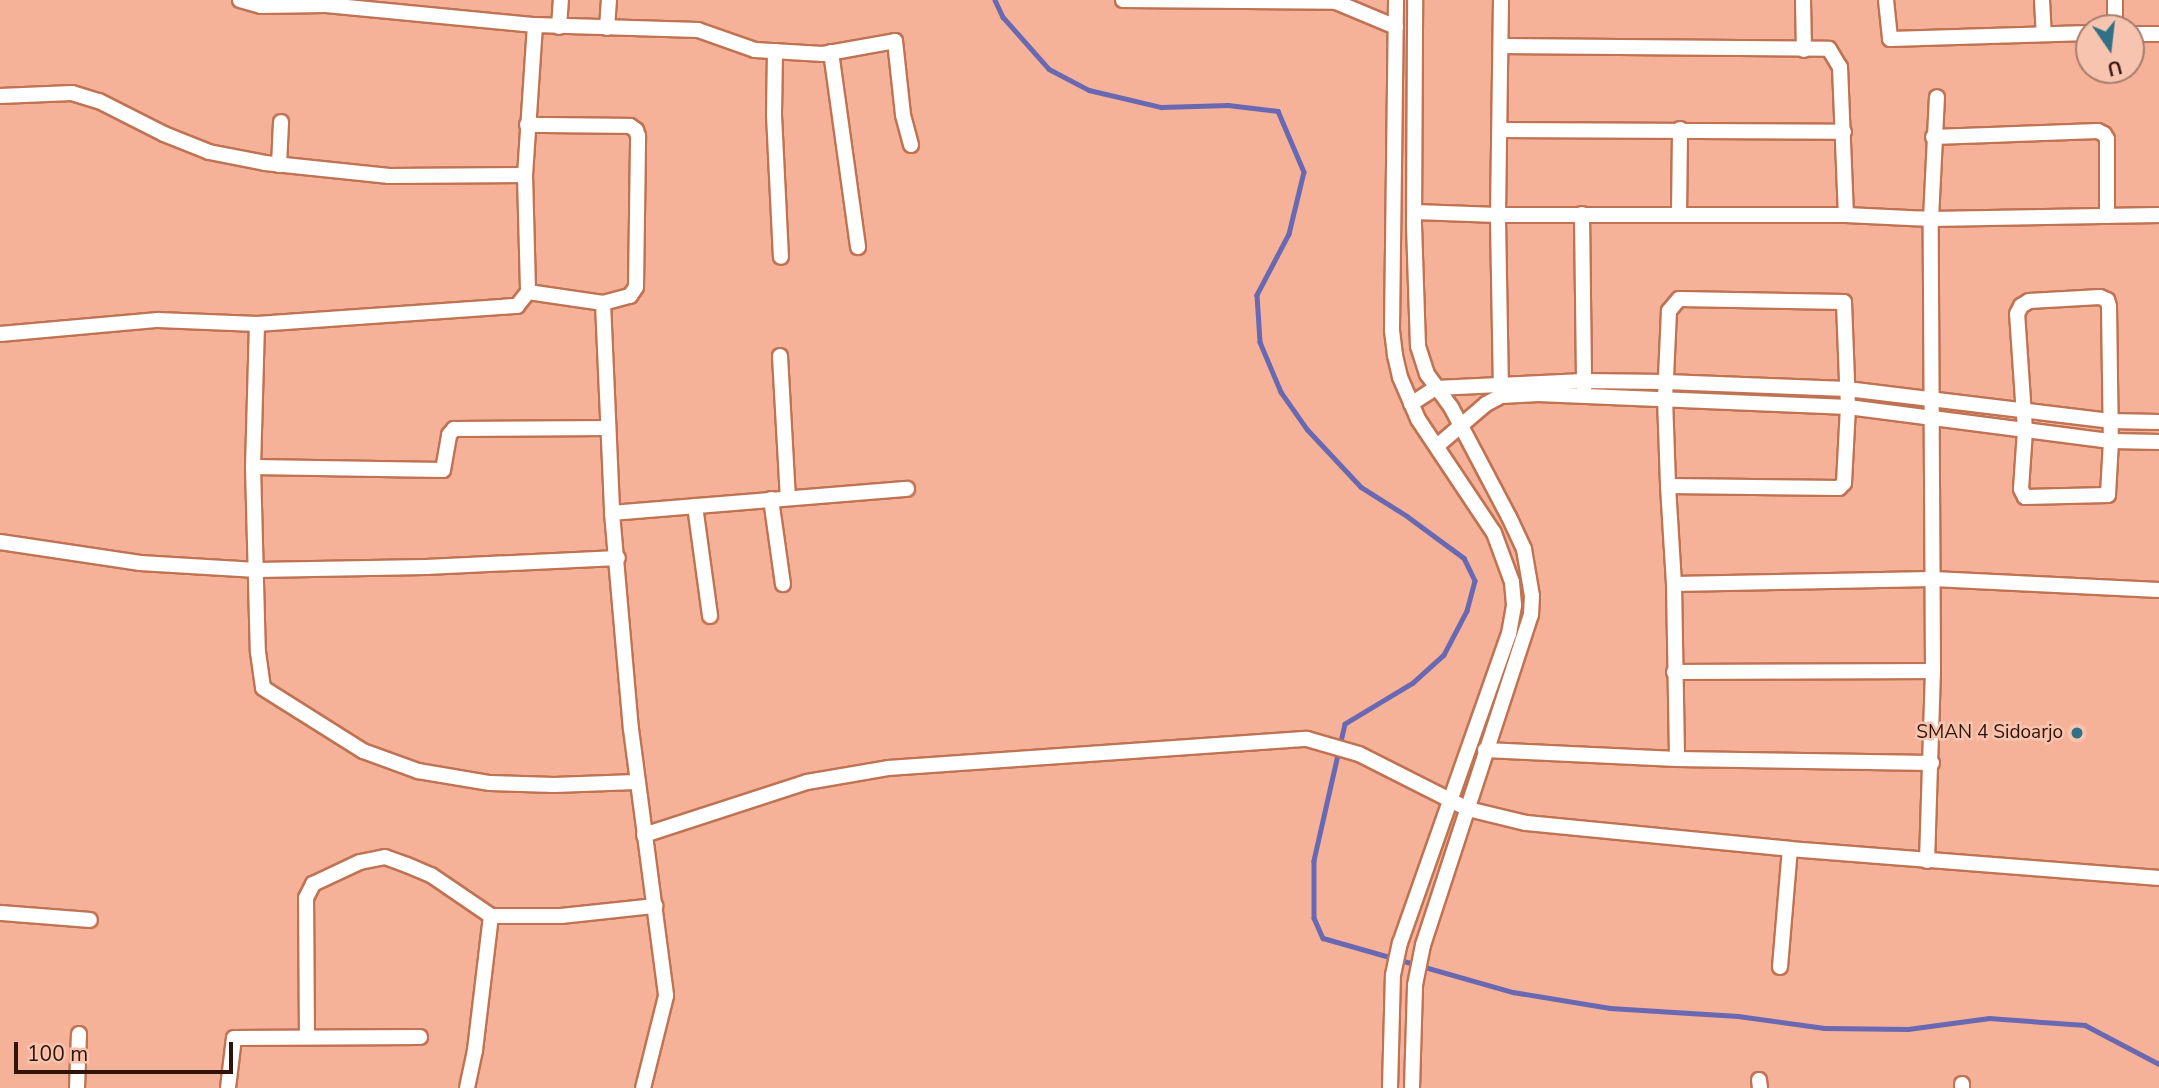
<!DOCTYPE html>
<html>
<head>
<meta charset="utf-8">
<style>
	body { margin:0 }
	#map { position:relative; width:2159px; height:1088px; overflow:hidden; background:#f5b298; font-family:"Nunito Sans",sans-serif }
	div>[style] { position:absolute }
	.stream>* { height:4.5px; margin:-2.25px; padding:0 2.25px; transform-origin:2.25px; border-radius:2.25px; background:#6968b2 }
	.roads { filter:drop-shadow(2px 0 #c07353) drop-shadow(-2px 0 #c07353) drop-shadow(0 2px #c07353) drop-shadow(0 -2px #c07353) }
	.street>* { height:14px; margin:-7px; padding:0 7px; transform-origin:7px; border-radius:7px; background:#fff }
	.dots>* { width:19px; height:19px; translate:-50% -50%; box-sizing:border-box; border:4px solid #f7c4b0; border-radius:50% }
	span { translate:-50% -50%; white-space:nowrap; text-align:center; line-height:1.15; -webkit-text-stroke:5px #f7c4b0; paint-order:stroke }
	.poi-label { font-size:19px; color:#321307 }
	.right { translate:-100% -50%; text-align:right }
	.north { position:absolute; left:2075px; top:14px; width:70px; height:70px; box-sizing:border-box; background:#f7c4b0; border:2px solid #a87d6c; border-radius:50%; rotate:166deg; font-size:19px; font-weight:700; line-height:28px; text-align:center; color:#321307 }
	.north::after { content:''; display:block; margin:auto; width:24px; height:32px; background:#327185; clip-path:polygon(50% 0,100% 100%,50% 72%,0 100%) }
	.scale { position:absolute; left:14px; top:1042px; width:219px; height:32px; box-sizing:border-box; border:4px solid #321307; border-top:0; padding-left:9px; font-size:21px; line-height:24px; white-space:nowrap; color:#321307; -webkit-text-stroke:5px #f7c4b0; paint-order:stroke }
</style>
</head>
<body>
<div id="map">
	<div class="stream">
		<div style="left:995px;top:0;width:19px;rotate:65deg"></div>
		<div style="left:1003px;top:17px;width:69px;rotate:48.5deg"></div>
		<div style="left:1049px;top:69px;width:45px;rotate:27.7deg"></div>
		<div style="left:1089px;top:90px;width:74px;rotate:13.3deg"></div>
		<div style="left:1161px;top:107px;width:67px;rotate:-1.7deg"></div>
		<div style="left:1228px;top:105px;width:50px;rotate:6.8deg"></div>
		<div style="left:1278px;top:111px;width:66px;rotate:66.9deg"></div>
		<div style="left:1304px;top:172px;width:64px;rotate:103.6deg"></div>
		<div style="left:1289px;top:234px;width:69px;rotate:117.7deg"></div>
		<div style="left:1257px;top:295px;width:47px;rotate:86.3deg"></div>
		<div style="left:1260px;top:342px;width:54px;rotate:67.2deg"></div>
		<div style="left:1281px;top:392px;width:45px;rotate:54.9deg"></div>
		<div style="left:1307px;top:429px;width:79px;rotate:47deg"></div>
		<div style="left:1361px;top:487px;width:54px;rotate:32.2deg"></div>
		<div style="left:1407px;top:516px;width:71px;rotate:36.4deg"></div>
		<div style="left:1464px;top:558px;width:25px;rotate:64deg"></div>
		<div style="left:1475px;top:581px;width:31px;rotate:105deg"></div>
		<div style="left:1467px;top:611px;width:50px;rotate:117.6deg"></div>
		<div style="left:1444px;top:655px;width:42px;rotate:137.9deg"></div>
		<div style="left:1413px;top:683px;width:79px;rotate:148.9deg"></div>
		<div style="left:1345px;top:724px;width:140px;rotate:102.8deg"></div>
		<div style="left:1314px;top:861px;width:57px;rotate:90deg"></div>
		<div style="left:1314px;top:918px;width:22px;rotate:66deg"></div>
		<div style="left:1323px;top:938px;width:198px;rotate:15.9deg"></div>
		<div style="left:1513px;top:992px;width:98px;rotate:9.4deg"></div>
		<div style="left:1610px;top:1008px;width:128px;rotate:3.6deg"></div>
		<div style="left:1738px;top:1016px;width:87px;rotate:7.9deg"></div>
		<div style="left:1824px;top:1028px;width:84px;rotate:0.7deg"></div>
		<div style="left:1908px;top:1029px;width:82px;rotate:-7.7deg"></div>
		<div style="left:1989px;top:1018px;width:96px;rotate:4.2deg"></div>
		<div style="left:2085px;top:1025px;width:84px;rotate:27.8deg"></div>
	</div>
	<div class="roads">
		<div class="street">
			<div style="left:240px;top:0;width:22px;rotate:16deg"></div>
			<div style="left:261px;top:6px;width:65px;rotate:-0.9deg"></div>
			<div style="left:326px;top:5px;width:210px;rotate:5.5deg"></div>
			<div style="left:535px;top:25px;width:150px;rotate:93.8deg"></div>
			<div style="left:525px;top:175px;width:117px;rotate:88.5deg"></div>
			<div style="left:1123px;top:0;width:213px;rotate:0.5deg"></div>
			<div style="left:1341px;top:0;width:5px;rotate:158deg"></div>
			<div style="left:1336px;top:2px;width:65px;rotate:22.6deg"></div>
			<div style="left:1803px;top:0;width:50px;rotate:88.9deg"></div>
			<div style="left:1886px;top:0;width:39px;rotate:84deg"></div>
			<div style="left:1890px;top:39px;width:199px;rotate:-1.7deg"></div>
			<div style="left:2042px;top:0;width:34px;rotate:87deg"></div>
			<div style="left:2115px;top:0;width:28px;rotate:90deg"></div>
			<div style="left:535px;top:25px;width:163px;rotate:1.8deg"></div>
			<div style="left:698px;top:30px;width:60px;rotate:19.3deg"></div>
			<div style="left:755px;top:50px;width:68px;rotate:3.4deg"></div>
			<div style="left:823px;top:54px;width:73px;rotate:-10.2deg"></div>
			<div style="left:895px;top:41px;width:74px;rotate:83.8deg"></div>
			<div style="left:903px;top:115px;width:31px;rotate:75deg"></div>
			<div style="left:559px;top:27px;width:27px;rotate:-86deg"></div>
			<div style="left:607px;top:28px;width:28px;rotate:-86deg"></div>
			<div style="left:2131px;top:34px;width:28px"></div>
			<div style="left:1501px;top:46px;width:328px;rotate:0.5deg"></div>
			<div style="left:1829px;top:49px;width:21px;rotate:59deg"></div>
			<div style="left:1840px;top:67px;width:148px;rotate:87.7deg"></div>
			<div style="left:775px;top:51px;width:64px;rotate:90.9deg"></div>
			<div style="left:774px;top:115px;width:142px;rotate:87.2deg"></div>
			<div style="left:831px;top:52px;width:197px;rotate:82.1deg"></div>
			<div style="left:0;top:96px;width:72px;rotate:-2.4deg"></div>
			<div style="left:72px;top:93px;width:28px;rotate:17deg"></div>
			<div style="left:99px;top:101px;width:73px;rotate:26.9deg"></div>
			<div style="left:164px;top:134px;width:48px;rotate:21.8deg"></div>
			<div style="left:209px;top:152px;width:57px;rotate:11.1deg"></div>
			<div style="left:265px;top:163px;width:125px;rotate:6deg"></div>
			<div style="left:389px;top:176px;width:136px;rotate:-0.4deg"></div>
			<div style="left:1500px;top:130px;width:344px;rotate:0.3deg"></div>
			<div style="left:1933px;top:137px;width:165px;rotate:-2.1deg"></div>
			<div style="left:2098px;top:131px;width:7px;rotate:27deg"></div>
			<div style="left:2104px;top:134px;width:6px;rotate:59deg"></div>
			<div style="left:2107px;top:139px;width:77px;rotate:90deg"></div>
			<div style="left:279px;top:165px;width:43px;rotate:-87.3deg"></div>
			<div style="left:1415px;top:212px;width:83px;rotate:2.1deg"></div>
			<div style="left:1498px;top:215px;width:348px"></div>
			<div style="left:1846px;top:215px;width:85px;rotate:2.7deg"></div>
			<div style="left:1931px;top:219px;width:228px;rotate:-1deg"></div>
			<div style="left:1582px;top:214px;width:176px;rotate:89.3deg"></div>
			<div style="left:1679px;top:215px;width:86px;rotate:-89.3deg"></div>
			<div style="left:2100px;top:297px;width:8px;rotate:23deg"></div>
			<div style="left:2107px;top:300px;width:6px;rotate:72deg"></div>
			<div style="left:2109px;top:306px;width:135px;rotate:89.2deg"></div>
			<div style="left:2111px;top:441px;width:54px;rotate:93.2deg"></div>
			<div style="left:2108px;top:495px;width:83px;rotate:178.6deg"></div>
			<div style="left:2025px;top:497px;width:9px;rotate:-117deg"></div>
			<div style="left:2021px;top:489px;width:59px;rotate:-86.1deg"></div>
			<div style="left:2025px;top:430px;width:116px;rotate:-93.9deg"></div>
			<div style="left:2017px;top:314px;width:9px;rotate:-63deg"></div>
			<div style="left:2021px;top:306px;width:9px;rotate:-32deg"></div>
			<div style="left:2029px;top:301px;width:71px;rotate:-3.2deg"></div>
			<div style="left:603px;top:303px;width:210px;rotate:87.5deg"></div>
			<div style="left:612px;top:513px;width:217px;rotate:85deg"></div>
			<div style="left:631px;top:729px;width:269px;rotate:82.5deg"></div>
			<div style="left:666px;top:996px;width:95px;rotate:104deg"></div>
			<div style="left:257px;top:324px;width:143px;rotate:91.6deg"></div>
			<div style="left:253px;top:467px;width:185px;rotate:88.5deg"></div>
			<div style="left:258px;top:652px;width:36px;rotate:82deg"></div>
			<div style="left:263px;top:688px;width:118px;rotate:32.2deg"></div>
			<div style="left:363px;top:751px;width:59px;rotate:20deg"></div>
			<div style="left:418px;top:771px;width:73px;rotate:9.5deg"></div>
			<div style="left:490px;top:783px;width:64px;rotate:1.8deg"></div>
			<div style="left:554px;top:785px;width:82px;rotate:-2.1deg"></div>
			<div style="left:0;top:334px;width:159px;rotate:-5.1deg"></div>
			<div style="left:158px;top:320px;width:99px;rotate:2.3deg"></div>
			<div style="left:257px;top:324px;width:261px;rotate:-4deg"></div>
			<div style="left:517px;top:306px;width:18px;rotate:-52deg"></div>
			<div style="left:528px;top:292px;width:76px;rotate:8.3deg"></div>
			<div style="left:603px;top:303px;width:28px;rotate:-15deg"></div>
			<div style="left:630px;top:296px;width:11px;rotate:-56deg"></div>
			<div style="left:636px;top:287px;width:151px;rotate:-89.2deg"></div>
			<div style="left:638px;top:136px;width:6px;rotate:-108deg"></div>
			<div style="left:636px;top:130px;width:7px;rotate:-146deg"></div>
			<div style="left:630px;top:126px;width:103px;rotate:-179.4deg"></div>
			<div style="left:780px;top:356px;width:141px;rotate:86.8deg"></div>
			<div style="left:1501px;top:391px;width:176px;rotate:-91deg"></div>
			<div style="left:1498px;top:215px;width:215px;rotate:-89.2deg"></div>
			<div style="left:1411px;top:404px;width:30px;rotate:-33deg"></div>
			<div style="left:1436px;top:388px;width:148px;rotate:-2.7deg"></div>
			<div style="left:1584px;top:381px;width:82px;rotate:0.7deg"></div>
			<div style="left:1666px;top:382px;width:181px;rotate:2.2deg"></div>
			<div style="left:1847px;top:389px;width:265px;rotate:6.9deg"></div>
			<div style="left:2110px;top:421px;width:49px;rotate:1.2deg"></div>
			<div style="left:1437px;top:446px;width:65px;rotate:-40.6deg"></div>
			<div style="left:1486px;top:404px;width:17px;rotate:-28deg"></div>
			<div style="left:1501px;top:396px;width:38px;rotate:-3deg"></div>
			<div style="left:1539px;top:394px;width:309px;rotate:2.4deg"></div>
			<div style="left:1848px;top:407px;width:265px;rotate:7.4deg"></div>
			<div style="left:2111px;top:441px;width:48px;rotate:1.2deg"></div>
			<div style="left:253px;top:467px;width:190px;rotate:0.9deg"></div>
			<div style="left:443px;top:470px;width:36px;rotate:-80deg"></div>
			<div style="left:449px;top:435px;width:8px;rotate:-50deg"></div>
			<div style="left:454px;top:429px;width:154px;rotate:-0.4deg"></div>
			<div style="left:1668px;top:486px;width:171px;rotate:0.7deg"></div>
			<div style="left:1839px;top:488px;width:7px;rotate:-45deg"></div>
			<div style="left:1844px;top:483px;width:76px;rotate:-87deg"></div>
			<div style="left:1848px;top:407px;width:105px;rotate:-92.2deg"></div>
			<div style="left:1844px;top:302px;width:165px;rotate:-179deg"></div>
			<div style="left:1679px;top:299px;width:16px;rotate:130deg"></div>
			<div style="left:1669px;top:311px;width:87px;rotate:92.6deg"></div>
			<div style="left:1665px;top:398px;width:88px;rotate:88deg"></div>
			<div style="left:1668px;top:486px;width:98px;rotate:86.5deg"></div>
			<div style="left:1674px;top:584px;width:175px;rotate:89deg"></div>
			<div style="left:771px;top:499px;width:86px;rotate:82deg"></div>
			<div style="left:695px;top:506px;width:111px;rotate:82.2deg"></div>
			<div style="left:612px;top:513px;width:296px;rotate:-4.7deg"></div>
			<div style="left:0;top:542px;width:142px;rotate:8.5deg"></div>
			<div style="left:140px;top:563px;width:117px;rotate:3.4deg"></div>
			<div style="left:257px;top:570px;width:169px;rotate:-1deg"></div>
			<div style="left:426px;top:567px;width:192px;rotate:-2.7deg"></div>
			<div style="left:1674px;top:584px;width:259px;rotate:-1.1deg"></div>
			<div style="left:1933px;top:579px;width:226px;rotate:2.8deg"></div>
			<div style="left:1674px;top:672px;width:259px;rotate:-0.2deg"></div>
			<div style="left:1485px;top:750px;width:192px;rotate:2.7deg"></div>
			<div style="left:1677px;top:759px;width:255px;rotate:0.9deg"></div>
			<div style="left:644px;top:835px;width:171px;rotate:-18deg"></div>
			<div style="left:807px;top:782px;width:82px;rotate:-9.8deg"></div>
			<div style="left:888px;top:768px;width:420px;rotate:-4deg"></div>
			<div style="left:1307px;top:739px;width:54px;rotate:16.1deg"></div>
			<div style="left:1359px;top:754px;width:122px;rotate:26.8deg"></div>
			<div style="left:1468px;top:809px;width:60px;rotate:13.6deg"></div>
			<div style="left:1526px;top:823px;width:265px;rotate:5.6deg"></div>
			<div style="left:1790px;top:849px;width:370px;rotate:4.5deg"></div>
			<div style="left:1927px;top:861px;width:190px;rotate:-88.2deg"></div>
			<div style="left:1933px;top:671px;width:452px;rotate:-90.3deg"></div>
			<div style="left:1931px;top:219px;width:122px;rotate:-87.2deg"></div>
			<div style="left:0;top:913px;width:90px;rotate:4.4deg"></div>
			<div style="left:1780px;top:967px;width:118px;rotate:-85.2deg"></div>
			<div style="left:307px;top:1037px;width:139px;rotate:-90.4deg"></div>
			<div style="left:306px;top:898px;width:16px;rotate:-63deg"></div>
			<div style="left:313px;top:884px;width:52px;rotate:-25.1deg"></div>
			<div style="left:360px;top:862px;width:25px;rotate:-11deg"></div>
			<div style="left:385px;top:857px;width:23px;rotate:20deg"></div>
			<div style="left:407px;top:865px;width:26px;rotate:23deg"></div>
			<div style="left:431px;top:875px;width:73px;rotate:34.3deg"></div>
			<div style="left:491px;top:916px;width:70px"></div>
			<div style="left:561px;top:916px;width:95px;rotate:-6.1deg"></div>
			<div style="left:1759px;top:1080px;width:8px;rotate:83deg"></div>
			<div style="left:77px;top:1088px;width:54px;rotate:-87.9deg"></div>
			<div style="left:228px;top:1088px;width:50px;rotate:-83.2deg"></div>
			<div style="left:234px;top:1038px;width:186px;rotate:-0.3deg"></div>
			<div style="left:467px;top:1088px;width:39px;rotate:-78deg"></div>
			<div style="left:475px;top:1050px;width:135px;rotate:-83.2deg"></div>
			<div style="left:1390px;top:1088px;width:113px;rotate:-88.5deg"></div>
			<div style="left:1393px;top:975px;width:33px;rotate:-78deg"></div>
			<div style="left:1400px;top:943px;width:328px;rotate:-70.6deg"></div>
			<div style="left:1509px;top:634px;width:29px;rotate:-80deg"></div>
			<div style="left:1514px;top:605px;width:23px;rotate:-95deg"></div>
			<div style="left:1512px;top:582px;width:52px;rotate:-110.2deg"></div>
			<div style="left:1494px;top:533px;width:137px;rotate:-123.7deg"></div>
			<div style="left:1418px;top:419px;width:46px;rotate:-113.2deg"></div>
			<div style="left:1400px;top:377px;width:23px;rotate:-103deg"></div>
			<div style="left:1395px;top:355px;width:26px;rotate:-97deg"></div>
			<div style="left:1392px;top:329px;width:329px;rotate:-89.3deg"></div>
			<div style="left:1412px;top:1088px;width:103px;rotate:-88.3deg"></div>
			<div style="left:1415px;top:985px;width:41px;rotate:-78.7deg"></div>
			<div style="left:1423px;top:945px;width:347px;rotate:-71.9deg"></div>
			<div style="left:1531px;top:615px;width:19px;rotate:-87deg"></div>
			<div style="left:1532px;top:596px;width:48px;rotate:-99.7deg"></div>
			<div style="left:1524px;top:549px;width:35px;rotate:-115deg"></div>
			<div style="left:1509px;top:517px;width:124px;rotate:-117.8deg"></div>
			<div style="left:1451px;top:407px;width:41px;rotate:-126deg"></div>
			<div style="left:1427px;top:374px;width:29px;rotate:-108deg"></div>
			<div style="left:1418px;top:346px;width:123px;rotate:-91.9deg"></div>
			<div style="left:1414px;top:223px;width:223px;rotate:-89.7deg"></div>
			<div style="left:1962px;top:1088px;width:4px;rotate:-90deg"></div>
		</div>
	</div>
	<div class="dots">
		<div style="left:2077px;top:733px;background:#327185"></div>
	</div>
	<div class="poi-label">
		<span class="right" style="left:2063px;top:733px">SMAN 4 Sidoarjo</span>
	</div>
	<div class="north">U</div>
	<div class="scale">100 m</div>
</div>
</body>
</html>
